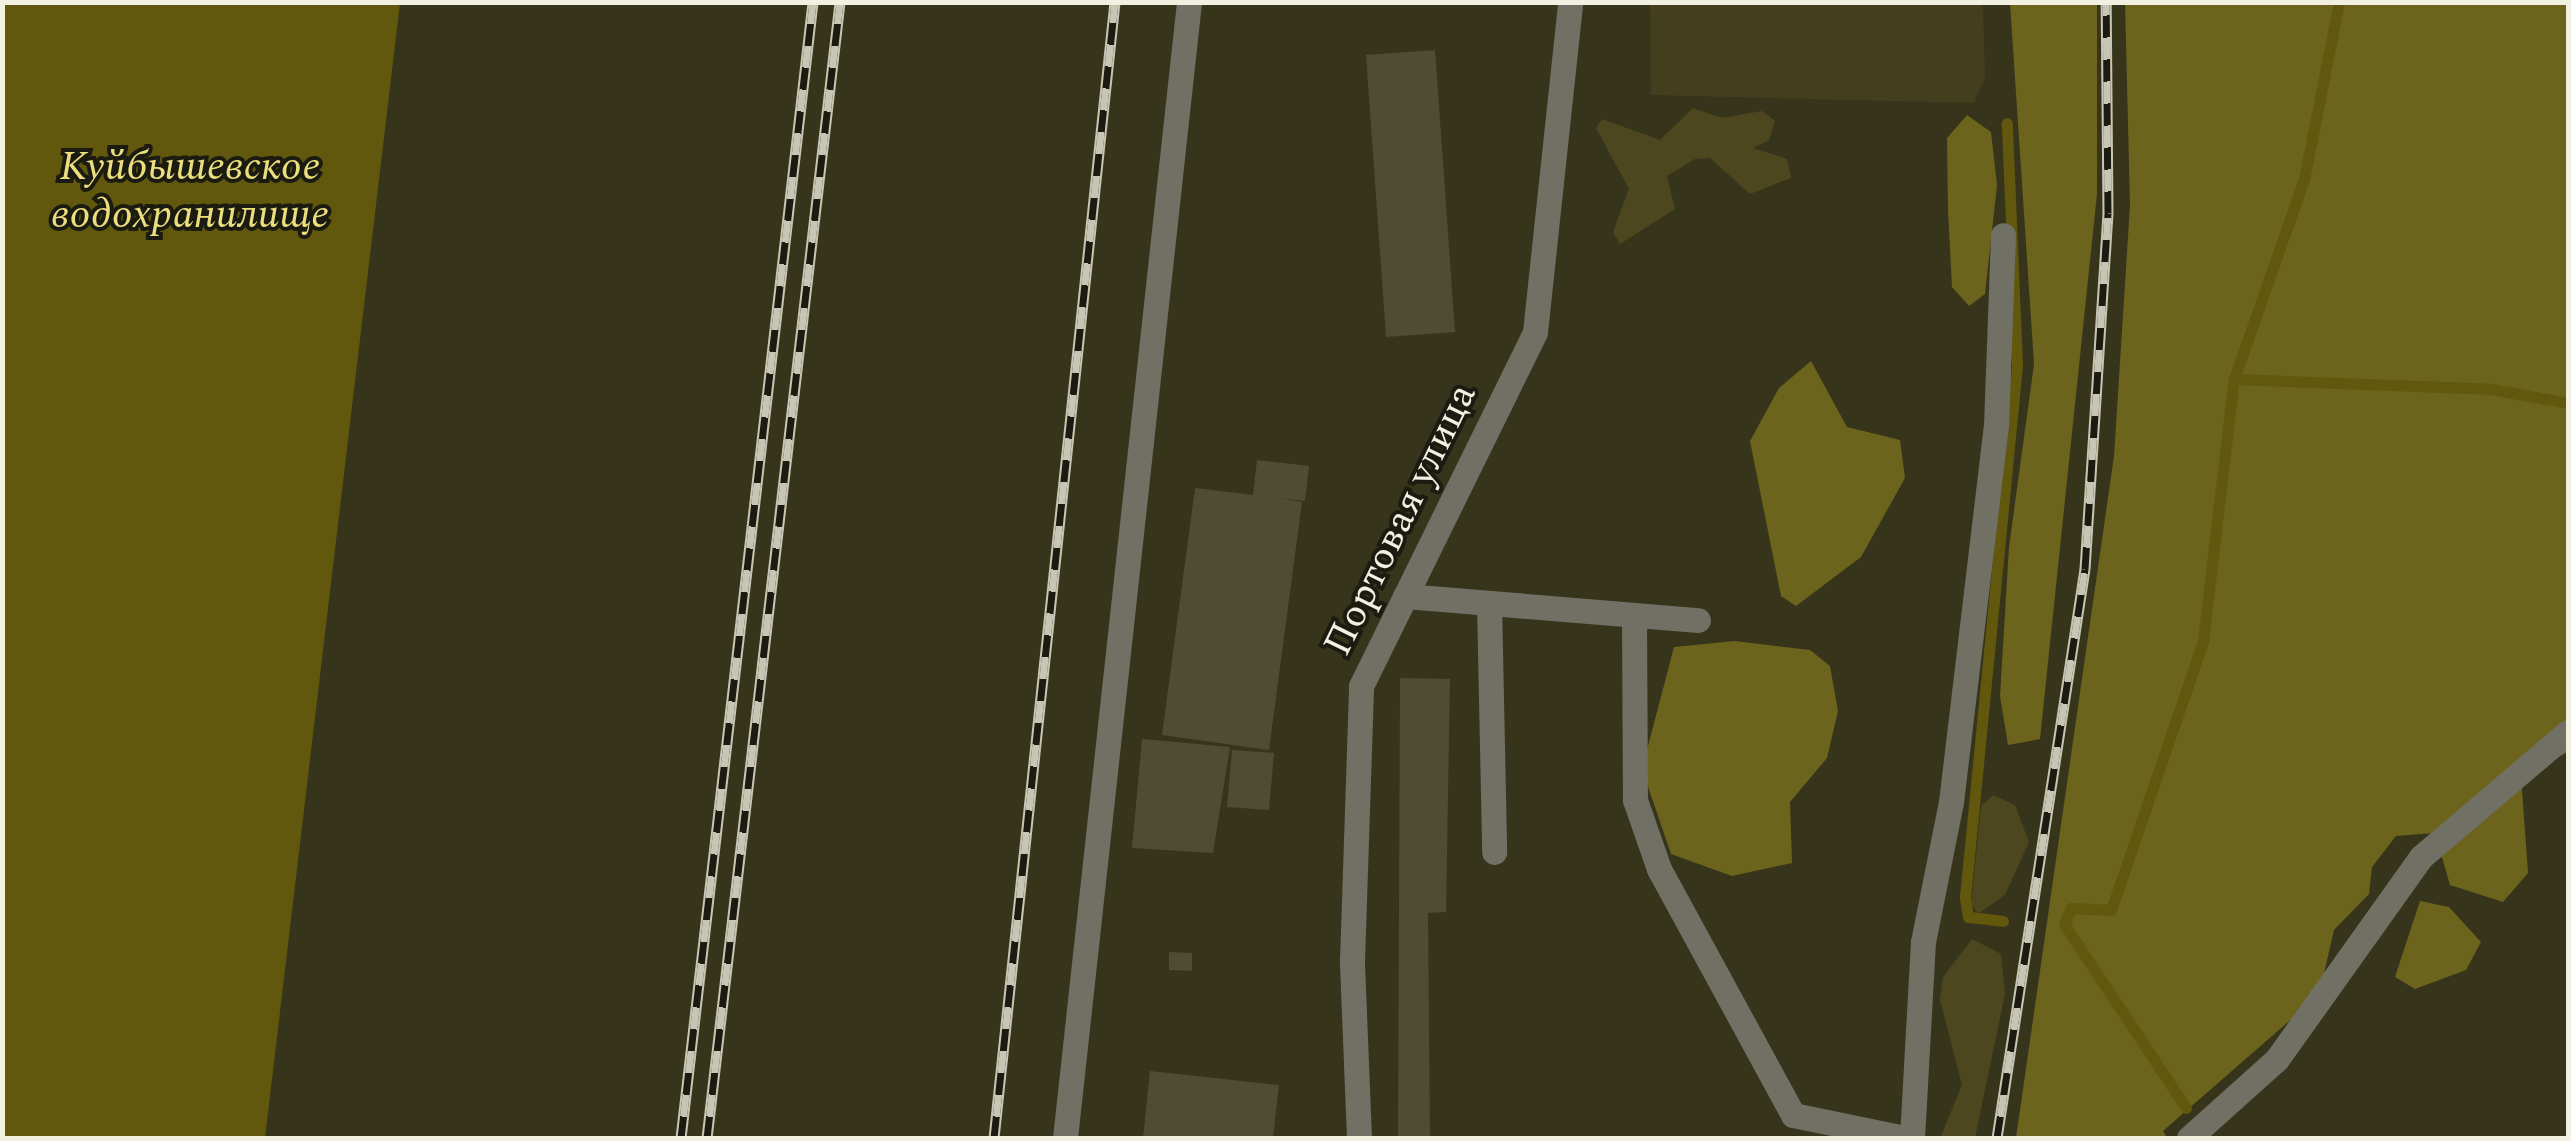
<!DOCTYPE html>
<html>
<head>
<meta charset="utf-8">
<style>
	body { margin:0 }
	#map { position:relative; width:2571px; height:1141px; overflow:hidden; background:#37341c; font-family:Spectral,serif }
	div>[style] { position:absolute }
	.built>* { inset:0; background:#423e1e }
	.green>* { inset:0; background:#4c471f }
	.forest>* { inset:0; background:#6c631c }
	.water>* { inset:0; background:#61580d }
	.stream>* { height:11px; margin:-5.5px; padding:0 5.5px; transform-origin:5.5px; border-radius:5.5px; background:#61580d }
	.building>* { inset:0; background:#4f4c33 }
	.minor>* { height:25px; margin:-12.5px; padding:0 12.5px; transform-origin:12.5px; border-radius:12.5px; background:#717065 }
	.rail>* { height:11px; margin-top:-5.5px; transform-origin:0; background:repeating-linear-gradient(90deg,#1c1b11 0 22px,#c7c5b4 0 44px); box-sizing:border-box; border-block:2px solid #c7c5b4 }
	span { translate:-50% -50%; white-space:nowrap; text-align:center; line-height:1.15; -webkit-text-stroke:8px #1c1b11; paint-order:stroke }
	.street-label { font-size:40px; color:#f1f0e1 }
	.water-label { font-size:42px; color:#ebdf7d; font-style:italic }
	.frame { position:absolute; inset:0; border:5px solid #f1f0e1; pointer-events:none }
</style>
</head>
<body>
<div id="map">
	<div class="built">
		<div style="clip-path:polygon(1650px 3px,1983px 3px,1985px 77px,1974px 103px,1651px 95px)"></div>
	</div>
	<div class="green">
		<div style="clip-path:polygon(1693px 108px,1722px 118px,1762px 111px,1775px 121px,1769px 140px,1753px 148px,1787px 159px,1791px 178px,1750px 194px,1710px 158px,1695px 159px,1667px 176px,1675px 209px,1620px 244px,1613px 232px,1629px 189px,1596px 128px,1602px 119px,1660px 140px)"></div>
		<div style="clip-path:polygon(1993px 795px,2015px 805px,2029px 842px,2005px 895px,1978px 914px,1971px 904px,1981px 806px)"></div>
		<div style="clip-path:polygon(1972px 939px,2001px 954px,2005px 994px,1975px 1138px,1940px 1138px,1962px 1085px,1940px 1000px,1943px 977px)"></div>
	</div>
	<div class="forest">
		<div style="clip-path:polygon(2010px 3px,2097px 3px,2097px 194px,2040px 739px,2008px 745px,2000px 696px,2009px 547px,2034px 364px)"></div>
		<div style="clip-path:polygon(2125px 3px,2568px 3px,2568px 752px,2521px 776px,2528px 873px,2503px 902px,2450px 885px,2435px 833px,2396px 836px,2372px 867px,2369px 894px,2334px 930px,2319px 995px,2163px 1131px,2167px 1138px,2016px 1138px,2114px 456px,2130px 205px)"></div>
		<div style="clip-path:polygon(1967px 115px,1991px 132px,1997px 185px,1985px 294px,1969px 306px,1952px 287px,1948px 210px,1947px 138px)"></div>
		<div style="clip-path:polygon(1811px 361px,1847px 427px,1900px 440px,1905px 478px,1861px 557px,1796px 606px,1781px 596px,1750px 441px,1779px 388px)"></div>
		<div style="clip-path:polygon(1735px 641px,1810px 650px,1830px 666px,1838px 711px,1827px 758px,1790px 802px,1792px 863px,1732px 876px,1671px 854px,1642px 769px,1674px 647px)"></div>
		<div style="clip-path:polygon(2420px 901px,2449px 907px,2481px 942px,2466px 970px,2415px 989px,2395px 977px)"></div>
	</div>
	<div class="water">
		<div style="clip-path:polygon(2px 3px,400px 3px,265px 1138px,3px 1138px)"></div>
	</div>
	<div class="stream">
		<div style="left:2234px;top:379px;width:257px;rotate:2.2deg"></div>
		<div style="left:2491px;top:389px;width:78px;rotate:10.3deg"></div>
		<div style="left:2003px;top:921px;width:35px;rotate:-173deg"></div>
		<div style="left:1968px;top:917px;width:20px;rotate:-99deg"></div>
		<div style="left:1965px;top:897px;width:534px;rotate:-84.41deg"></div>
		<div style="left:2017px;top:366px;width:243px;rotate:-92.4deg"></div>
		<div style="left:2186px;top:1108px;width:221px;rotate:-123.5deg"></div>
		<div style="left:2064px;top:924px;width:17px;rotate:-66deg"></div>
		<div style="left:2071px;top:908px;width:40px;rotate:2.9deg"></div>
		<div style="left:2111px;top:910px;width:284px;rotate:-71.1deg"></div>
		<div style="left:2203px;top:641px;width:264px;rotate:-83.3deg"></div>
		<div style="left:2234px;top:379px;width:212px;rotate:-70.7deg"></div>
		<div style="left:2304px;top:179px;width:180px;rotate:-78.8deg"></div>
	</div>
	<div class="building">
		<div style="clip-path:polygon(1435px 50px,1455px 332px,1386px 337px,1366px 55px)"></div>
		<div style="clip-path:polygon(1257px 460px,1309px 466px,1305px 501px,1281px 498px,1302px 502px,1269px 750px,1162px 735px,1195px 488px,1253px 495px)"></div>
		<div style="clip-path:polygon(1400px 678px,1450px 679px,1446px 912px,1428px 913px,1430px 1138px,1398px 1138px)"></div>
		<div style="clip-path:polygon(1142px 739px,1230px 747px,1213px 853px,1132px 848px)"></div>
		<div style="clip-path:polygon(1232px 750px,1274px 753px,1269px 810px,1227px 807px)"></div>
		<div style="clip-path:polygon(1169px 952px,1192px 953px,1192px 971px,1169px 970px)"></div>
		<div style="clip-path:polygon(1150px 1071px,1279px 1085px,1273px 1138px,1143px 1138px)"></div>
	</div>
	<div class="minor">
		<div style="left:1405px;top:596px;width:294px;rotate:4.7deg"></div>
		<div style="left:1489px;top:603px;width:249px;rotate:88.8deg"></div>
		<div style="left:1634px;top:615px;width:185px;rotate:89.7deg"></div>
		<div style="left:1635px;top:800px;width:73px;rotate:70.8deg"></div>
		<div style="left:1659px;top:869px;width:280px;rotate:61.4deg"></div>
		<div style="left:1793px;top:1115px;width:114px;rotate:11.6deg"></div>
		<div style="left:1065px;top:1138px;width:1143px;rotate:-83.77deg"></div>
		<div style="left:1359px;top:1138px;width:177px;rotate:-92.3deg"></div>
		<div style="left:1352px;top:961px;width:275px;rotate:-88.1deg"></div>
		<div style="left:1361px;top:686px;width:394px;rotate:-63.8deg"></div>
		<div style="left:1535px;top:332px;width:332px;rotate:-83.9deg"></div>
		<div style="left:1912px;top:1138px;width:196px;rotate:-86.8deg"></div>
		<div style="left:1923px;top:942px;width:143px;rotate:-78.7deg"></div>
		<div style="left:1951px;top:802px;width:379px;rotate:-83.2deg"></div>
		<div style="left:1996px;top:426px;width:191px;rotate:-87.9deg"></div>
		<div style="left:2189px;top:1138px;width:118px;rotate:-41.9deg"></div>
		<div style="left:2277px;top:1059px;width:248px;rotate:-54.5deg"></div>
		<div style="left:2421px;top:857px;width:193px;rotate:-40.4deg"></div>
	</div>
	<div class="rail">
		<div style="left:681px;top:1138px;width:1144px;rotate:-83.37deg"></div>
		<div style="left:707px;top:1138px;width:1144px;rotate:-83.32deg"></div>
		<div style="left:994px;top:1138px;width:1142px;rotate:-83.92deg"></div>
		<div style="left:1997px;top:1138px;width:576px;rotate:-81.21deg"></div>
		<div style="left:2085px;top:569px;width:357px;rotate:-86.3deg"></div>
		<div style="left:2108px;top:213px;width:211px;rotate:-90.5deg"></div>
	</div>
	<div class="street-label">
		<span style="left:1401px;top:520px;rotate:-64deg">Портовая улица</span>
	</div>
	<div class="water-label">
		<span style="left:190px;top:191px">Куйбышевское<br>водохранилище</span>
	</div>
	<div class="frame"></div>
</div>
</body>
</html>
